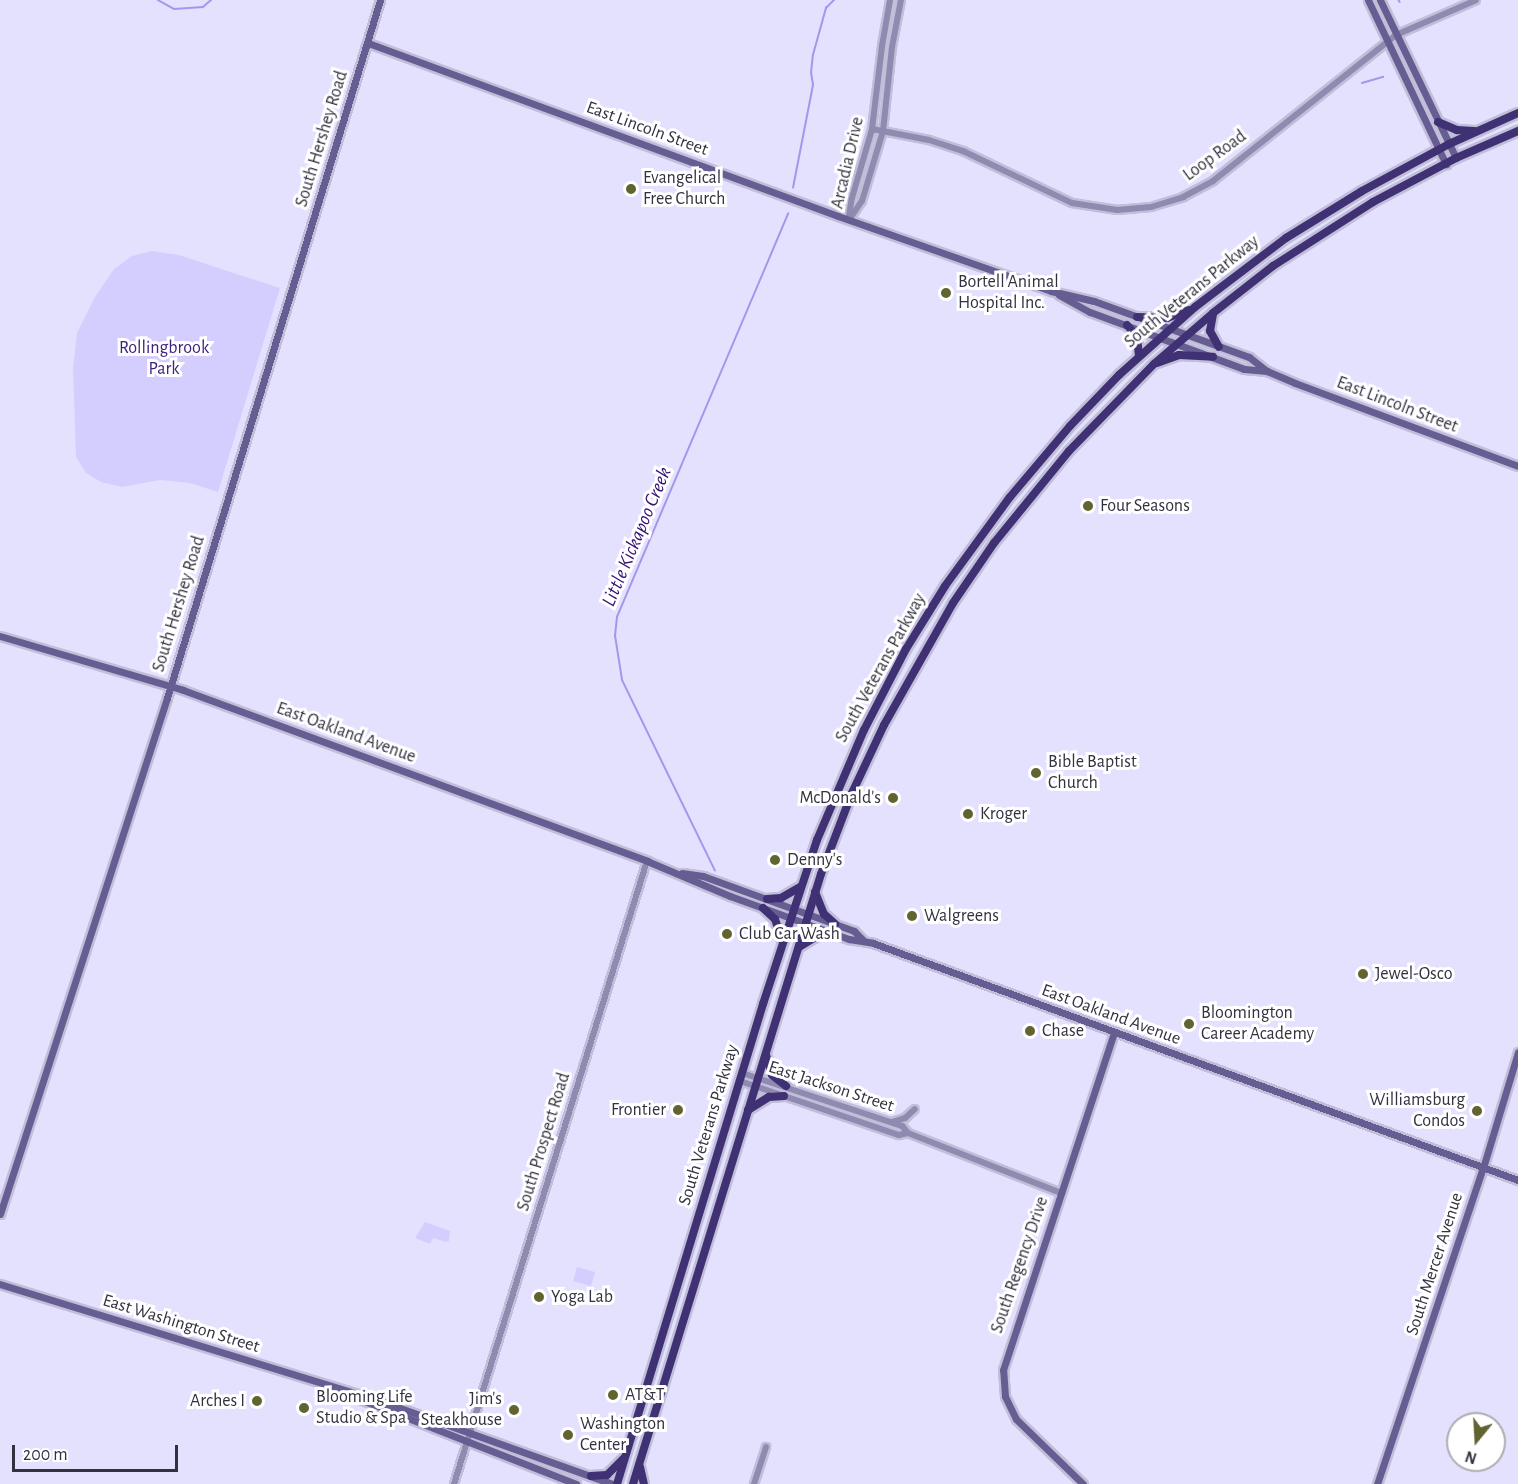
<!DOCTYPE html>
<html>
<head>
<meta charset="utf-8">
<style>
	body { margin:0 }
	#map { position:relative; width:1518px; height:1484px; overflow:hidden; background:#e4e1ff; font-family:"Alegreya Sans",sans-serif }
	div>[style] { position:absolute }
	.green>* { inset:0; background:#d4ceff }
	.stream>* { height:1.5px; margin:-0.75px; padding:0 0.75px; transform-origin:0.75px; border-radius:0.75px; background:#a497eb }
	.roads { filter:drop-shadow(2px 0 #c0bed9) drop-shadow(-2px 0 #c0bed9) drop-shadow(0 2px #c0bed9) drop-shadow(0 -2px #c0bed9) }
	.tertiary>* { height:6px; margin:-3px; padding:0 3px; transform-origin:3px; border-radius:3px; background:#8f8aaf }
	.secondary>* { height:7px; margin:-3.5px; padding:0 3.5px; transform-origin:3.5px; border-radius:3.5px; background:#665e92 }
	.trunk>* { height:8px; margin:-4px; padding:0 4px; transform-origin:4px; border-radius:4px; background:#403074 }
	.dots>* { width:16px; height:16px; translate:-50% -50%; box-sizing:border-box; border:3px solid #fff; border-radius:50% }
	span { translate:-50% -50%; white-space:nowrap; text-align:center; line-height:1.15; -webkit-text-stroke:6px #fff; paint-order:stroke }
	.street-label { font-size:18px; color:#32313f }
	.poi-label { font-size:18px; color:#32313f }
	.left { translate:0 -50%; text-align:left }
	.right { translate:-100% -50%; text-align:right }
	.park-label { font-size:18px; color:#3e2181 }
	.water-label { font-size:20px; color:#341273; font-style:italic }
	.north { position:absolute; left:1446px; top:1412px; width:60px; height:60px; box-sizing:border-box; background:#fff; border:2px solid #adadb2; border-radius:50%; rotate:198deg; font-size:16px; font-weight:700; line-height:24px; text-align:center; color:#32313f }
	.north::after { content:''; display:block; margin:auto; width:21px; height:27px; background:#616330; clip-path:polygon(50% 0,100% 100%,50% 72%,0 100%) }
	.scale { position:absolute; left:12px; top:1445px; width:166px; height:27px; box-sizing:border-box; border:3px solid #32313f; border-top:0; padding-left:8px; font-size:18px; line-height:21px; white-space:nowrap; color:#32313f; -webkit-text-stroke:4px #fff; paint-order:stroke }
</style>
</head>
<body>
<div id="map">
	<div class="green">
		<div style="clip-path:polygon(152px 251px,179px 255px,280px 288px,218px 492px,190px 483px,160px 480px,122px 487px,101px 482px,86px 473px,76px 457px,73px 368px,77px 333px,95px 297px,114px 269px,132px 256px)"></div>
		<div style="clip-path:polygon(425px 1222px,450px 1231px,449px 1241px,446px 1242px,433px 1238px,430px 1244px,415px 1238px)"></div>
		<div style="clip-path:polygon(577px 1267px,595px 1272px,591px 1286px,573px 1281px)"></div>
	</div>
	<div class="stream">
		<div style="left:158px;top:0;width:18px;rotate:29deg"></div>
		<div style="left:174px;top:9px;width:29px;rotate:-4deg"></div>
		<div style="left:203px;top:7px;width:11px;rotate:-41deg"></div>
		<div style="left:1399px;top:0;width:2px;rotate:63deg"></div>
		<div style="left:1362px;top:83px;width:22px;rotate:-16deg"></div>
		<div style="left:793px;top:188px;width:105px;rotate:-79deg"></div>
		<div style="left:813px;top:85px;width:12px;rotate:-99deg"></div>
		<div style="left:811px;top:73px;width:18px;rotate:-84deg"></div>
		<div style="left:813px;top:55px;width:49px;rotate:-74.5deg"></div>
		<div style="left:826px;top:8px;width:11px;rotate:-45deg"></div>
		<div style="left:715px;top:871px;width:212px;rotate:-116deg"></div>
		<div style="left:622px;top:680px;width:45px;rotate:-99deg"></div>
		<div style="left:615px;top:636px;width:19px;rotate:-84deg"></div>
		<div style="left:617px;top:617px;width:438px;rotate:-67deg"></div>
	</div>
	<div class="roads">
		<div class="tertiary">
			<div style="left:872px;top:129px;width:58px;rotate:10.9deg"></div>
			<div style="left:929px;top:140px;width:36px;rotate:18deg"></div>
			<div style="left:963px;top:151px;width:121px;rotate:25.5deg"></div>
			<div style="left:1072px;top:203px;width:46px;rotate:8.8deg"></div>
			<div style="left:1117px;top:210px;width:34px;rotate:-5deg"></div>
			<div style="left:1151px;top:207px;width:34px;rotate:-17deg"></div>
			<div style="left:1183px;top:197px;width:34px;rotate:-28deg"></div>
			<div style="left:1213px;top:181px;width:234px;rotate:-38.6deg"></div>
			<div style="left:1396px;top:35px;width:87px;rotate:-23.6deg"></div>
			<div style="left:849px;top:216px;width:18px;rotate:-81deg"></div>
			<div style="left:852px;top:198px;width:72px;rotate:-73.8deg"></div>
			<div style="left:872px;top:129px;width:84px;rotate:-83.1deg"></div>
			<div style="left:882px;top:46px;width:47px;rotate:-80.1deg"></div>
			<div style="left:849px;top:220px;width:23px;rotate:-56deg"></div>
			<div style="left:862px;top:201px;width:73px;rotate:-73.3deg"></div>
			<div style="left:883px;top:131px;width:84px;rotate:-83.9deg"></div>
			<div style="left:892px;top:47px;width:48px;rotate:-79.2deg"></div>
			<div style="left:742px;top:1073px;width:169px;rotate:18.3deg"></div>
			<div style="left:902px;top:1126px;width:9px;rotate:49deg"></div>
			<div style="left:908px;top:1133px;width:164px;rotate:21.4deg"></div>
			<div style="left:740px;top:1081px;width:168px;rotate:18.8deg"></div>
			<div style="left:899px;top:1135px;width:9px;rotate:-13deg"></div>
			<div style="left:892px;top:1122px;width:14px;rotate:-17deg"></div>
			<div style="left:905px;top:1118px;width:13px;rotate:-42deg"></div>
			<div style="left:454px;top:1484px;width:652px;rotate:-72.79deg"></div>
			<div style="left:754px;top:1484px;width:39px;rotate:-72deg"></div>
		</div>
		<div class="secondary">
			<div style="left:1368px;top:0;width:182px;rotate:64.6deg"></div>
			<div style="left:1380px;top:0;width:175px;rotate:64.3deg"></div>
			<div style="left:368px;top:43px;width:501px;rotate:20.21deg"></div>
			<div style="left:838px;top:216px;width:226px;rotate:19.4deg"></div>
			<div style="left:1051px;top:291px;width:44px;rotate:13.1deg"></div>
			<div style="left:1094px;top:301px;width:165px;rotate:19.9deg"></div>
			<div style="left:1249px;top:357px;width:23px;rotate:38deg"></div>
			<div style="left:1267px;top:371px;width:30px;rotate:23deg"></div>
			<div style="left:1295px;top:383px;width:238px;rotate:20.4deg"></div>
			<div style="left:1059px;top:295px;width:35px;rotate:29deg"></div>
			<div style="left:1090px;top:312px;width:164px;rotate:20.3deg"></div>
			<div style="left:1244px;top:369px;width:23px;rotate:5deg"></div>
			<div style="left:0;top:636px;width:191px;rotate:16.4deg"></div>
			<div style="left:183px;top:690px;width:495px;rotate:20.2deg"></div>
			<div style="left:647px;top:861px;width:90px;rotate:22.9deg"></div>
			<div style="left:730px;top:896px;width:127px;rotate:19.9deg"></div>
			<div style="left:849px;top:939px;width:24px;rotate:9deg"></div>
			<div style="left:873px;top:943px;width:687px;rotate:20.18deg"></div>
			<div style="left:682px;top:873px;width:21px;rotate:8deg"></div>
			<div style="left:703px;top:876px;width:161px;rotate:20deg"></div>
			<div style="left:854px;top:931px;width:13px;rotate:45deg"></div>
			<div style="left:0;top:1214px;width:542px;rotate:-72.07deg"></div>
			<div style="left:167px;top:698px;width:730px;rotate:-73.03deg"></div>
			<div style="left:0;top:1284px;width:407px;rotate:17.1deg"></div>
			<div style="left:389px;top:1404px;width:237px;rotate:19.7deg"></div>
			<div style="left:362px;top:1400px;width:230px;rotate:21.4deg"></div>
			<div style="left:1083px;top:1484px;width:93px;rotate:-135.9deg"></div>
			<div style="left:1016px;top:1419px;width:25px;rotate:-116deg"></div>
			<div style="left:1005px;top:1396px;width:26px;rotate:-94deg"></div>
			<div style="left:1003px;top:1370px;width:356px;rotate:-71.8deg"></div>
			<div style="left:1377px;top:1484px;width:333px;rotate:-71.5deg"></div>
			<div style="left:1483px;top:1168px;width:121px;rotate:-73.2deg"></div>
		</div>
		<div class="trunk">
			<div style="left:1438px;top:122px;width:21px;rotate:23deg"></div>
			<div style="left:1457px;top:130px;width:17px;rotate:3deg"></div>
			<div style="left:1213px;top:314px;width:17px;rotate:100deg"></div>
			<div style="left:1210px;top:331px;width:18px;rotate:61deg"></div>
			<div style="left:1137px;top:317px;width:30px;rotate:2deg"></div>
			<div style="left:1167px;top:318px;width:23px;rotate:-20deg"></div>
			<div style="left:1127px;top:325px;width:16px;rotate:50deg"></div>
			<div style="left:1137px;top:337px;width:19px;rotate:84deg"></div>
			<div style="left:1157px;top:363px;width:23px;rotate:-20deg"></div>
			<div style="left:1179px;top:355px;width:34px;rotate:3deg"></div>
			<div style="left:815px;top:892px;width:24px;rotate:68deg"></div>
			<div style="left:824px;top:914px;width:15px;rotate:42deg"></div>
			<div style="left:767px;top:899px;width:14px;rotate:-4deg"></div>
			<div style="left:781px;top:898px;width:22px;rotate:-30deg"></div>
			<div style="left:763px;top:908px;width:16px;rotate:43deg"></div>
			<div style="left:775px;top:919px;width:22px;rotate:72deg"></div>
			<div style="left:799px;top:947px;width:23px;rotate:-31deg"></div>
			<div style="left:819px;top:935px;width:16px;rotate:-4deg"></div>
			<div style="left:766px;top:1055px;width:21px;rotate:73deg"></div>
			<div style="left:772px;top:1075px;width:18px;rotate:38deg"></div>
			<div style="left:748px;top:1110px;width:25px;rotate:-32deg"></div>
			<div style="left:769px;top:1097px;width:15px;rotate:-4deg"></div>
			<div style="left:640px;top:1467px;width:17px;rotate:77deg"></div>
			<div style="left:591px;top:1476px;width:16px;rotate:-4deg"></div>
			<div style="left:607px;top:1475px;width:23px;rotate:-45deg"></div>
			<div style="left:617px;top:1484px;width:502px;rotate:-73.08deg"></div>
			<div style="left:763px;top:1004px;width:173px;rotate:-71.8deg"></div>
			<div style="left:817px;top:840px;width:120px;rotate:-66.9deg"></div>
			<div style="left:864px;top:730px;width:91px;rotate:-62.6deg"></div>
			<div style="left:906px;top:649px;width:74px;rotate:-58.2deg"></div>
			<div style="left:945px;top:586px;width:110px;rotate:-53.9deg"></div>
			<div style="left:1010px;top:497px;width:93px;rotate:-49.8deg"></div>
			<div style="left:1070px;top:426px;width:71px;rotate:-46.1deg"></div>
			<div style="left:1119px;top:375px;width:102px;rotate:-41.8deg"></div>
			<div style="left:1195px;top:307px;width:114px;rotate:-37.2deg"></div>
			<div style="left:1286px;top:238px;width:89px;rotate:-31.7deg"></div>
			<div style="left:1362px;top:191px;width:99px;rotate:-28.4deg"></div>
			<div style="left:1449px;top:144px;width:76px;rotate:-24.2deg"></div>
			<div style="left:633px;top:1484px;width:638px;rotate:-72.87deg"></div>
			<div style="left:821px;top:874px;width:87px;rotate:-69.1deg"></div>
			<div style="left:852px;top:793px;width:75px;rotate:-64.8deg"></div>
			<div style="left:884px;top:725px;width:140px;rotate:-60.5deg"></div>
			<div style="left:953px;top:603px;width:73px;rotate:-55.7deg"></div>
			<div style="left:994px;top:543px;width:119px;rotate:-50.8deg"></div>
			<div style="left:1069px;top:451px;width:122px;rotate:-45.7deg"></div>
			<div style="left:1154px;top:364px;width:78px;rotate:-40.8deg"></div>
			<div style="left:1213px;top:313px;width:76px;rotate:-38.1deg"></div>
			<div style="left:1273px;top:266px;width:119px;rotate:-32.6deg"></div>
			<div style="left:1373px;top:202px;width:94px;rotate:-27.9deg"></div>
			<div style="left:1456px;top:158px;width:68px;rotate:-23.5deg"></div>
		</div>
	</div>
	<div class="dots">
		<div style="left:631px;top:189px;background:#616330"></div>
		<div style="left:946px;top:293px;background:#616330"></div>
		<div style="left:1088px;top:506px;background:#616330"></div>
		<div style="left:1036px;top:773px;background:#616330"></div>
		<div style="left:893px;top:798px;background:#616330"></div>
		<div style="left:968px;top:814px;background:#616330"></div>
		<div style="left:775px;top:860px;background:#616330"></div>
		<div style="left:912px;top:916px;background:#616330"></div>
		<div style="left:727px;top:934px;background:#616330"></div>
		<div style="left:1363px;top:974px;background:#616330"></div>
		<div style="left:1189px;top:1024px;background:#616330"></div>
		<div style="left:1030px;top:1031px;background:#616330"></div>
		<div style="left:678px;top:1110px;background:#616330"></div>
		<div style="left:1477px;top:1111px;background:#616330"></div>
		<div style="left:539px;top:1297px;background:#616330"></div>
		<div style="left:613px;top:1395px;background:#616330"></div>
		<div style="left:257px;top:1401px;background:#616330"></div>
		<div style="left:304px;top:1408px;background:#616330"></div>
		<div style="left:514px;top:1410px;background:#616330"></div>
		<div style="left:568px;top:1435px;background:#616330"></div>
	</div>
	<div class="street-label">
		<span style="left:647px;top:129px;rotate:20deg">East Lincoln Street</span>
		<span style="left:322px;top:139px;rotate:-73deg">South Hershey Road</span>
		<span style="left:1215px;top:156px;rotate:-36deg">Loop Road</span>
		<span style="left:848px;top:163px;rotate:-77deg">Arcadia Drive</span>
		<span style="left:1192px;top:292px;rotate:-39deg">South Veterans Parkway</span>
		<span style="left:1397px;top:405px;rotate:21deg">East Lincoln Street</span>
		<span style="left:179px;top:604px;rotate:-73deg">South Hershey Road</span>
		<span style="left:881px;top:668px;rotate:-61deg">South Veterans Parkway</span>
		<span style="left:346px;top:733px;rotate:20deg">East Oakland Avenue</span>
		<span style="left:1111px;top:1015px;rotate:20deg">East Oakland Avenue</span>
		<span style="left:831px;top:1087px;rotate:18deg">East Jackson Street</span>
		<span style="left:709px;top:1125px;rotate:-73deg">South Veterans Parkway</span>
		<span style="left:544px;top:1142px;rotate:-73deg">South Prospect Road</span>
		<span style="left:1435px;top:1264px;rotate:-72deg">South Mercer Avenue</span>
		<span style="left:1020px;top:1265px;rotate:-71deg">South Regency Drive</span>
		<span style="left:181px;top:1324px;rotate:17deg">East Washington Street</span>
	</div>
	<div class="poi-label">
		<span class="left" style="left:643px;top:189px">Evangelical<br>Free Church</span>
		<span class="left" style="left:958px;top:293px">Bortell Animal<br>Hospital Inc.</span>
		<span class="left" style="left:1100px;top:506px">Four Seasons</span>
		<span class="left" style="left:1048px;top:773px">Bible Baptist<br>Church</span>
		<span class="right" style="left:881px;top:798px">McDonald's</span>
		<span class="left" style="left:980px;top:814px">Kroger</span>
		<span class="left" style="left:787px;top:860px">Denny's</span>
		<span class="left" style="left:924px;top:916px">Walgreens</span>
		<span class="left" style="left:739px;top:934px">Club Car Wash</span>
		<span class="left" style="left:1375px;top:974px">Jewel-Osco</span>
		<span class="left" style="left:1201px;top:1024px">Bloomington<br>Career Academy</span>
		<span class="left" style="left:1042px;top:1031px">Chase</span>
		<span class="right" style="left:1465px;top:1111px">Williamsburg<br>Condos</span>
		<span class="right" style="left:666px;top:1110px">Frontier</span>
		<span class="left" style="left:551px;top:1297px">Yoga Lab</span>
		<span class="left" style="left:625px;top:1395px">AT&amp;T</span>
		<span class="left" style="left:316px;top:1408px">Blooming Life<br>Studio &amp; Spa</span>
		<span class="right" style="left:502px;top:1410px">Jim's<br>Steakhouse</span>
		<span class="right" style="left:245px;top:1401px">Arches I</span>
		<span class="left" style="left:580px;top:1435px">Washington<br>Center</span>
	</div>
	<div class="park-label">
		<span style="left:164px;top:359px">Rollingbrook<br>Park</span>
	</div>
	<div class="water-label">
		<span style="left:637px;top:537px;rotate:-67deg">Little Kickapoo Creek</span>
	</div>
	<div class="north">N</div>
	<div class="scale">200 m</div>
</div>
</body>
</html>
